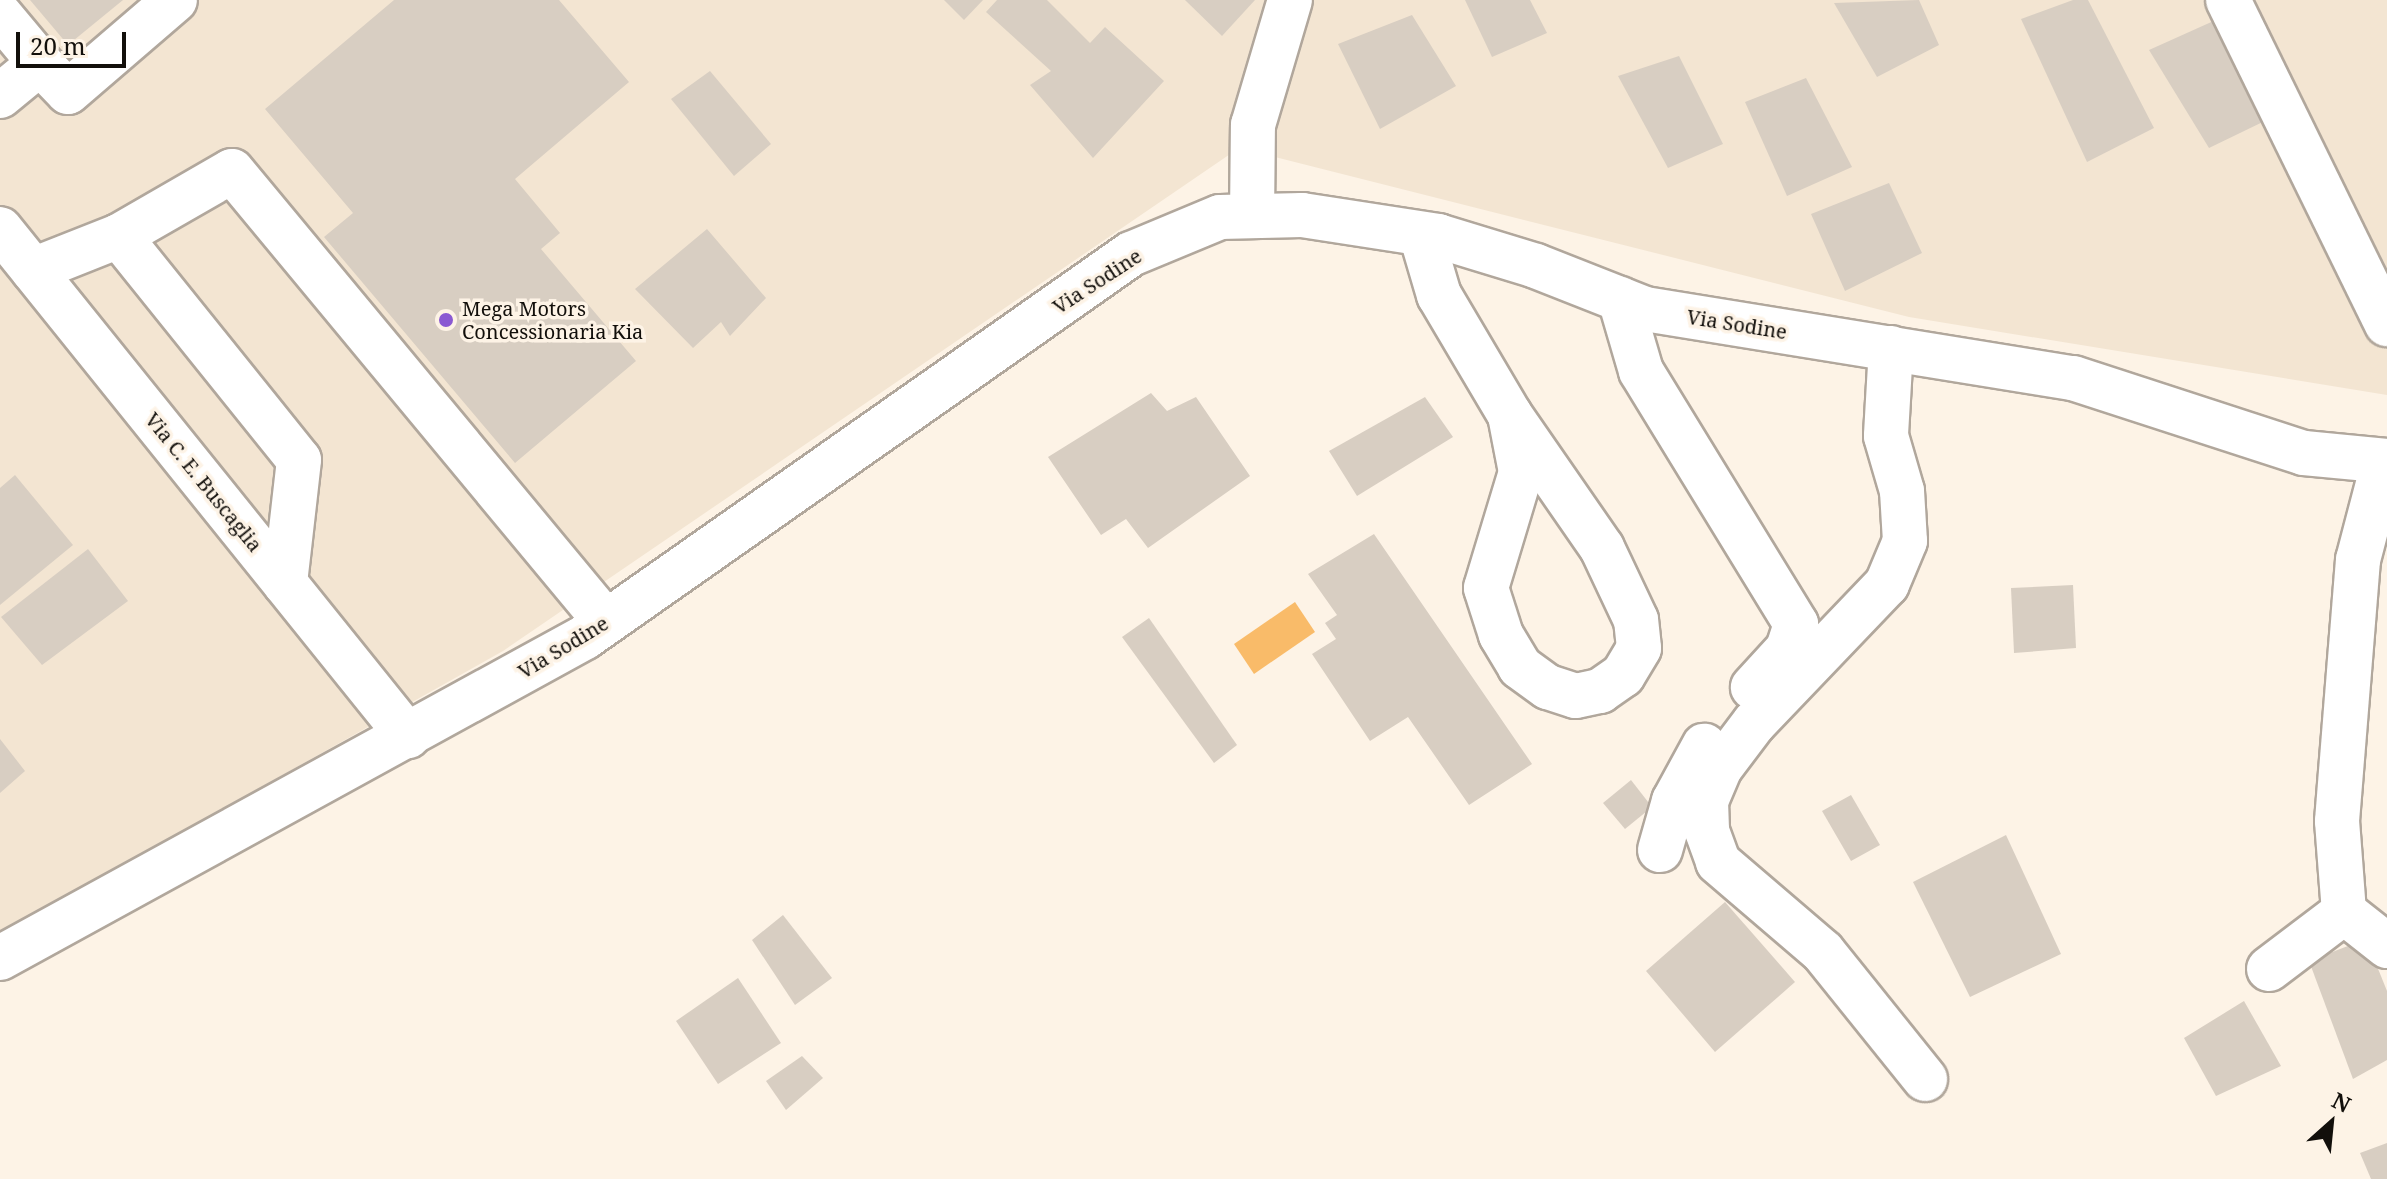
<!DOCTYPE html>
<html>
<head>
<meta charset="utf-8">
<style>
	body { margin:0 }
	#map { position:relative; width:2387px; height:1179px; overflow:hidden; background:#fdf3e6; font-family:"Noto Serif",serif }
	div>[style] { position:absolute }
	.built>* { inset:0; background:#f3e5d2 }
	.water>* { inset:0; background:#f9bb69 }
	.building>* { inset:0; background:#d8cec2 }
	.roads { filter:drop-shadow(2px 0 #b1a79c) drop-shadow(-2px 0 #b1a79c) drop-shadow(0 2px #b1a79c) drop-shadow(0 -2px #b1a79c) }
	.minor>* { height:44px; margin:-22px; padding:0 22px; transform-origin:22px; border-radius:22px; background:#fff }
	.dots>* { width:22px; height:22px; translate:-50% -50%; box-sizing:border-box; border:4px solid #fdf3e6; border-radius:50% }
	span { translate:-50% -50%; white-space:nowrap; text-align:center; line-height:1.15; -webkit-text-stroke:7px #fdf3e6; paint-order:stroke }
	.street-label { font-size:20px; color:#120f0b }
	.poi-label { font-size:20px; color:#120f0b }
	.left { translate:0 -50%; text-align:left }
	.north { position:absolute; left:2291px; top:1083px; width:80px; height:80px; -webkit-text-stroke:6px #fdf3e6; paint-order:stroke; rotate:27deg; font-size:22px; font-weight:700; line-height:32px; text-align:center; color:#120f0b }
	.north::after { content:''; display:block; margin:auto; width:28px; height:36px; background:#120f0b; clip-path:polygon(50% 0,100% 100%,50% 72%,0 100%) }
	.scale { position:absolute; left:16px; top:32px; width:110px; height:36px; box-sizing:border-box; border:4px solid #120f0b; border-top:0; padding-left:10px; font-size:24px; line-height:28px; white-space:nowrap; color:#120f0b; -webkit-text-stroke:6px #fdf3e6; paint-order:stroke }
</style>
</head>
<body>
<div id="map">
	<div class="built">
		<div style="clip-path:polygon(0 0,2387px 0,2387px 395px,1909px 317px,1239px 148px,503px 651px,0 934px)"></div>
	</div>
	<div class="water">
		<div style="clip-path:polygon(1295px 602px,1315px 632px,1254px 674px,1234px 644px)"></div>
	</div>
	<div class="building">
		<div style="clip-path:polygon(30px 0,123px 0,68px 45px)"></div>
		<div style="clip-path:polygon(394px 0,559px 0,629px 82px,515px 179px,560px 233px,541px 249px,636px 361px,515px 463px,324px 237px,353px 213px,265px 109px)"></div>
		<div style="clip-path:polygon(944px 0,983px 0,964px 20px)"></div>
		<div style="clip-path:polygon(997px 0,1047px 0,1090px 43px,1105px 27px,1164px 81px,1093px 158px,1030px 85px,1051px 71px,986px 12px)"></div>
		<div style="clip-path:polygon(1185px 0,1255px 0,1222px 36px)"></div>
		<div style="clip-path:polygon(1465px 0,1530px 0,1547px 33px,1492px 57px)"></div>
		<div style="clip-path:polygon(1919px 0,1939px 45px,1877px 77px,1834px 3px)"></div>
		<div style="clip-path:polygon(2073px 0,2088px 0,2154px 128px,2087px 162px,2021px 19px)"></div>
		<div style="clip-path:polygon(1412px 15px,1456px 86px,1380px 129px,1338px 44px)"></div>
		<div style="clip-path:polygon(2218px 19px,2271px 118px,2209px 148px,2149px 50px)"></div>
		<div style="clip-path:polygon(1679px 56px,1723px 144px,1668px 168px,1618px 76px)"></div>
		<div style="clip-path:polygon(710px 71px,771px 144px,734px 176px,671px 99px)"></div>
		<div style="clip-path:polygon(1806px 78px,1852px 167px,1787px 196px,1745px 102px)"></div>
		<div style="clip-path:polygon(1889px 183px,1922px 253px,1845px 291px,1811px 214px)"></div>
		<div style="clip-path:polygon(707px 229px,766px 298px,730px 336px,721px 322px,693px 348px,635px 289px)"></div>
		<div style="clip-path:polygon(1151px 393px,1167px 411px,1196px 397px,1250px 476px,1148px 548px,1126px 519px,1101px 535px,1048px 457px)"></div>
		<div style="clip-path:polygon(1425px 397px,1453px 437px,1357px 496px,1329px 451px)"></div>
		<div style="clip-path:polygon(15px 475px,73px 545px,0 605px,0 488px)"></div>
		<div style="clip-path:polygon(1374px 534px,1532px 764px,1469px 805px,1408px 717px,1370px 741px,1312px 654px,1336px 639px,1325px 623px,1337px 615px,1308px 574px)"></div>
		<div style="clip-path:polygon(88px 549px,128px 601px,42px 665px,1px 617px)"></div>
		<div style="clip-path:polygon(2073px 585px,2076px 648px,2014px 653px,2011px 588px)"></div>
		<div style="clip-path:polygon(1149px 618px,1237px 745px,1214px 763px,1122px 637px)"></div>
		<div style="clip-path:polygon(0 739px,25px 771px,0 793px)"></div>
		<div style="clip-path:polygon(1631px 780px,1652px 807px,1625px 829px,1603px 803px)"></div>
		<div style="clip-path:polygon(1851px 795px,1880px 845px,1851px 861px,1822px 811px)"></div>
		<div style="clip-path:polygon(2006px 835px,2061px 954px,1970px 997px,1913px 882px)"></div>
		<div style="clip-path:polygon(1725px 902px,1795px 982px,1715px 1052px,1646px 971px)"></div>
		<div style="clip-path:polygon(783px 915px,832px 978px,795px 1005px,752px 940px)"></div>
		<div style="clip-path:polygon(2366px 939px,2387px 991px,2387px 1060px,2353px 1079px,2309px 961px)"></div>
		<div style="clip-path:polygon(738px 978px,781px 1043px,718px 1084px,676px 1021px)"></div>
		<div style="clip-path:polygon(2244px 1001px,2281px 1066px,2216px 1096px,2184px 1038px)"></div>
		<div style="clip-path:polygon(802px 1056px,823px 1078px,786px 1110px,766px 1081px)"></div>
		<div style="clip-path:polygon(2387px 1143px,2387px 1179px,2371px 1179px,2360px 1153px)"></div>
	</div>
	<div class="roads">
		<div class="minor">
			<div style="left:2228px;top:0;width:361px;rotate:63.9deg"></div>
			<div style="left:0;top:15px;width:62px;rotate:50.2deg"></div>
			<div style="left:0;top:96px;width:52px;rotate:-39.5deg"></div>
			<div style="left:40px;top:63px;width:40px;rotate:46deg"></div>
			<div style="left:68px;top:92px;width:141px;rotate:-40.7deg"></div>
			<div style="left:1252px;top:216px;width:91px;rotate:-89.4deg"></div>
			<div style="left:1253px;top:125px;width:130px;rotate:-73.5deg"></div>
			<div style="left:0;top:229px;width:651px;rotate:51.18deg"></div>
			<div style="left:1421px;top:234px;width:64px;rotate:73.6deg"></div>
			<div style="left:1439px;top:295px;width:139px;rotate:59.4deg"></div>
			<div style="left:1510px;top:415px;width:58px;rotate:79.1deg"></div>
			<div style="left:1521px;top:472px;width:121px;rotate:106.8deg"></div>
			<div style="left:1486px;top:588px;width:49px;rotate:72.3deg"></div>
			<div style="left:1501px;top:635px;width:37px;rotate:59deg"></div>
			<div style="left:1520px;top:667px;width:34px;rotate:36deg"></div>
			<div style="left:1548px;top:687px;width:29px;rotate:18deg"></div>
			<div style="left:1576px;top:696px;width:25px;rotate:-12deg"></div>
			<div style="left:1600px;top:691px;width:28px;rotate:-35deg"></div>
			<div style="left:1623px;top:675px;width:31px;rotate:-59deg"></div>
			<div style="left:1639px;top:648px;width:28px;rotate:-96deg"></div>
			<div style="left:1636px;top:620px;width:80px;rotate:-115.3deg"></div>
			<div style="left:1602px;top:548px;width:162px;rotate:-124.7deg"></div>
			<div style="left:119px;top:236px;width:130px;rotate:-29.9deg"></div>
			<div style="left:232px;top:171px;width:586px;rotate:50.33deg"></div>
			<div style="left:33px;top:270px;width:92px;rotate:-21.6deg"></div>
			<div style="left:119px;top:236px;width:287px;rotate:51.2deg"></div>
			<div style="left:299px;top:460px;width:124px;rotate:96.5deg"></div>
			<div style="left:1620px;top:299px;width:75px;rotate:73.7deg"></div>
			<div style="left:1641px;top:371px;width:297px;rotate:58.5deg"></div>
			<div style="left:1796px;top:624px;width:26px;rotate:108deg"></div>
			<div style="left:1788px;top:649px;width:52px;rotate:132.6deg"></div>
			<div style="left:1891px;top:348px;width:88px;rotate:93.3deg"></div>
			<div style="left:1886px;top:436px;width:57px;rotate:73.8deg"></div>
			<div style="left:1902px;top:491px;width:50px;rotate:86.6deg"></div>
			<div style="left:1905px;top:541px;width:47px;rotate:112.7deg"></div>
			<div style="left:1887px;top:584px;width:192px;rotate:133.7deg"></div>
			<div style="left:1754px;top:723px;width:56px;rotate:127.1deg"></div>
			<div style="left:1720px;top:768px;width:36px;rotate:113deg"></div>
			<div style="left:1706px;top:801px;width:30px;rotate:88deg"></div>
			<div style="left:1707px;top:831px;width:33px;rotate:70deg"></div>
			<div style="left:1718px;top:862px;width:138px;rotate:40.6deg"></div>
			<div style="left:1823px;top:952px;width:163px;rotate:51.2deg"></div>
			<div style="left:1660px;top:850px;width:51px;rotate:-74.1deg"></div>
			<div style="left:1674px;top:801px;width:63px;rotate:-61.4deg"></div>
			<div style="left:2344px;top:912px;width:55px;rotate:38.3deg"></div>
			<div style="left:0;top:958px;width:667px;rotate:-28.75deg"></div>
			<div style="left:585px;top:637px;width:667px;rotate:-35.05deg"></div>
			<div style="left:1131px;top:254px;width:96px;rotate:-22.6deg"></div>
			<div style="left:1220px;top:217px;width:82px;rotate:-1.4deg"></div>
			<div style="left:1302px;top:215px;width:138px;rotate:8.8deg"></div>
			<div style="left:1438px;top:236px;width:102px;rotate:17deg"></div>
			<div style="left:1536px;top:266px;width:117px;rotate:21.5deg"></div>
			<div style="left:1645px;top:309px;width:434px;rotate:9.2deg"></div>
			<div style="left:2073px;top:378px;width:243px;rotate:18deg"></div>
			<div style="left:2304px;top:453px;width:83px;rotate:5.5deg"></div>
			<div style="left:2269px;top:969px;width:94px;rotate:-37.2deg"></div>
			<div style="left:2344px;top:912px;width:91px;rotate:-94.4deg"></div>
			<div style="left:2337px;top:821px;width:262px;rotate:-85.4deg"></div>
			<div style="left:2358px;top:560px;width:102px;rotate:-75.3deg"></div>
		</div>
	</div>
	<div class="dots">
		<div style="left:446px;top:320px;background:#8a59d2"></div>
	</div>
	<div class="street-label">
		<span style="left:1097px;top:281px;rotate:-33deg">Via Sodine</span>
		<span style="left:1737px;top:324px;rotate:9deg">Via Sodine</span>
		<span style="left:204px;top:482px;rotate:51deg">Via C. E. Buscaglia</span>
		<span style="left:563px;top:647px;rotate:-31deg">Via Sodine</span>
	</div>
	<div class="poi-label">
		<span class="left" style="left:462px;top:320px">Mega Motors<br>Concessionaria Kia</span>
	</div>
	<div class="north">N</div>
	<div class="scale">20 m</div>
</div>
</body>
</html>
